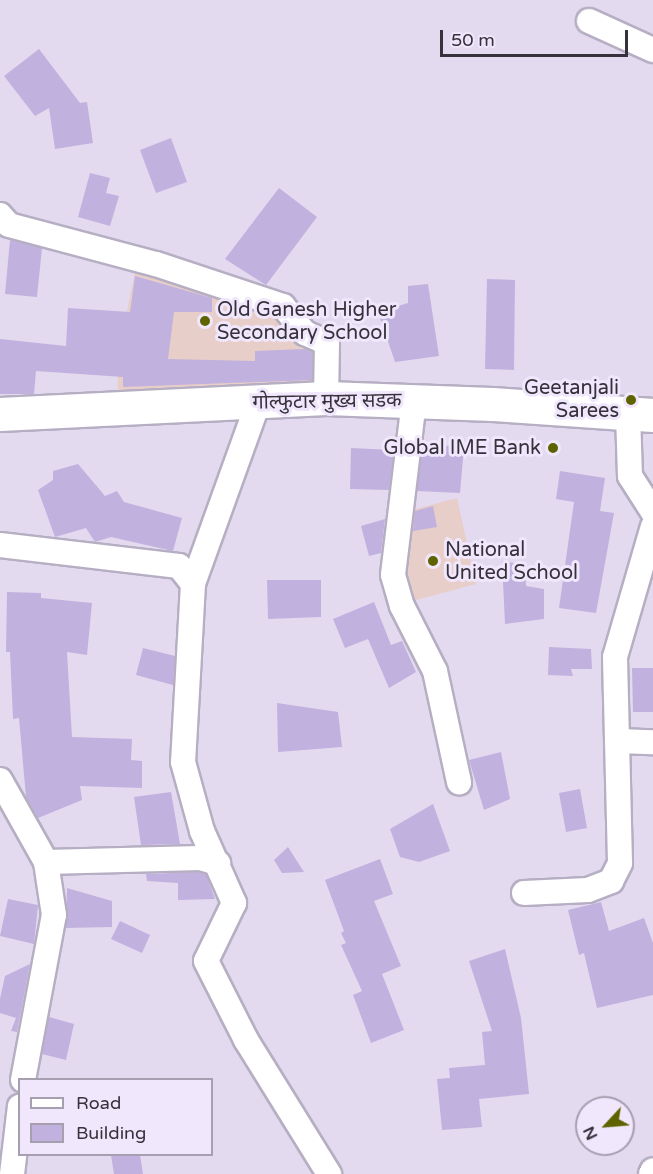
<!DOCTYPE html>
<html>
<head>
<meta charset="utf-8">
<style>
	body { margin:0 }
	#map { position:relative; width:653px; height:1174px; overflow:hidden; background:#e3daf0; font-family:"Varela Round","Noto Sans Devanagari",sans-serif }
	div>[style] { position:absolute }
	.education>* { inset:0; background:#e8cec9 }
	.building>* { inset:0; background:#c1b1de }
	.roads { filter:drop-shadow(2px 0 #b6aec2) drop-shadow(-2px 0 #b6aec2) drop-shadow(0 2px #b6aec2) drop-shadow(0 -2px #b6aec2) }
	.minor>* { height:24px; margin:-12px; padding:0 12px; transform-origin:12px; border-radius:12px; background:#fff }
	.secondary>* { height:33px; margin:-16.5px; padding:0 16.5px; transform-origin:16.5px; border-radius:16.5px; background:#fff }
	.dots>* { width:16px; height:16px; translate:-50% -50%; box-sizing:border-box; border:3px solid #f0e7fd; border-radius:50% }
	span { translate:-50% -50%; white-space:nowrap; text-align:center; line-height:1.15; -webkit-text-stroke:6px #f0e7fd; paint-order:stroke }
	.poi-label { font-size:20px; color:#36323b }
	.left { translate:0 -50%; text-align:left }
	.right { translate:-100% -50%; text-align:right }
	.street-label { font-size:20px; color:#36323b }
	.legend { position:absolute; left:18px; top:1078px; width:195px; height:78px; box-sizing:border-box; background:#f0e7fd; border:2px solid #a69faf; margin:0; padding:8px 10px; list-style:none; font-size:18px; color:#36323b }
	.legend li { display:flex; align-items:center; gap:12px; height:30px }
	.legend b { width:30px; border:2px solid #a69faf }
	.north { position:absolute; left:575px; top:1096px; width:60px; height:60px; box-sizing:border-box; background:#f0e7fd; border:2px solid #a69faf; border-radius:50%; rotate:244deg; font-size:16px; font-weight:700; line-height:24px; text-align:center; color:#36323b }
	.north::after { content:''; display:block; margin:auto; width:21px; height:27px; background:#5e6300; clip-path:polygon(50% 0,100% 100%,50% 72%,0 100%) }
	.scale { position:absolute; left:440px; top:30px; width:188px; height:27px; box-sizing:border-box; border:3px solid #36323b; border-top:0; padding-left:8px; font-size:18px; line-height:21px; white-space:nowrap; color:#36323b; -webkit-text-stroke:4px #f0e7fd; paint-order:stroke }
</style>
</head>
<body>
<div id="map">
	<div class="education">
		<div style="clip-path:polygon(136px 268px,276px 309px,323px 347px,321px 391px,118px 395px,117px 358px)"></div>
		<div style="clip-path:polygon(457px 498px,476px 584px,409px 602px,389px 516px)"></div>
	</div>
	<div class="building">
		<div style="clip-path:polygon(39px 49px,80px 103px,87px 102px,93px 143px,55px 149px,49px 108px,35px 116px,4px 76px)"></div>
		<div style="clip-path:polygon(171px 138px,187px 182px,156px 193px,140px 150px)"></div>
		<div style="clip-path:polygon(90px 173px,110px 178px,106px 193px,119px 196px,110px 226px,78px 217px)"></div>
		<div style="clip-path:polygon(279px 188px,317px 217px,266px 285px,225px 259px)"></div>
		<div style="clip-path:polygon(10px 240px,42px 248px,37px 297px,5px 294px)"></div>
		<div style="clip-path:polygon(135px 276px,212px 298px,212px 312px,174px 312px,168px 359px,255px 361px,255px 351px,305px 349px,313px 352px,312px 380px,123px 387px,123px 377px,36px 371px,34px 394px,0 394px,0 339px,66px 346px,68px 308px,130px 312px)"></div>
		<div style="clip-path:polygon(487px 279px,515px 280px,514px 370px,485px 369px)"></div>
		<div style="clip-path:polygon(428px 284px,439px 356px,395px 362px,378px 312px,408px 303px,408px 286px)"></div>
		<div style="clip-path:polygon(423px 444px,464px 447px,460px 493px,417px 491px)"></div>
		<div style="clip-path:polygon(351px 448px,394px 450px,389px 490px,350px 489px)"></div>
		<div style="clip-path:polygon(78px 464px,105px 496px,117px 491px,124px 502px,182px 518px,173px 551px,111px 537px,95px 542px,86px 528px,55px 537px,38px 490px,53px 480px,53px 471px)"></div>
		<div style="clip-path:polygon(560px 471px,605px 478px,600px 511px,614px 513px,596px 613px,559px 608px,574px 502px,556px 499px)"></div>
		<div style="clip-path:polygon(433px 506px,437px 527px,413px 531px,415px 511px)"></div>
		<div style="clip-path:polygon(385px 519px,381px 553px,369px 556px,361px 526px)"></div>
		<div style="clip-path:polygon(502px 561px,525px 565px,526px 586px,544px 589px,544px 619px,505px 624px)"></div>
		<div style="clip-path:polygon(267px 580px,321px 580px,321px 617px,268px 619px)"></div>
		<div style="clip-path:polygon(7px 592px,41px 593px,41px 598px,92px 603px,87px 655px,67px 652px,72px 737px,132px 739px,131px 760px,142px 761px,142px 788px,80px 786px,82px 800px,38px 818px,26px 797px,19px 718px,13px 719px,10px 652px,6px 652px)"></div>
		<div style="clip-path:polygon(374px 602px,391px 645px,402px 641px,416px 672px,389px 688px,368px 639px,345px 648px,333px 619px)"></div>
		<div style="clip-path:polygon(549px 647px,591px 649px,592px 669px,571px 669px,573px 676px,548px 675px)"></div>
		<div style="clip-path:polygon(143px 648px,175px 656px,173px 685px,136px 675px)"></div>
		<div style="clip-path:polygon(632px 668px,653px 668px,653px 712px,633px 712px)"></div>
		<div style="clip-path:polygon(277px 703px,338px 712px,342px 747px,278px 752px)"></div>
		<div style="clip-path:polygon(501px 752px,510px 799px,484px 810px,469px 760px)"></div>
		<div style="clip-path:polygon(580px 789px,587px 828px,566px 832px,559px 793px)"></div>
		<div style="clip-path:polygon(171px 792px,180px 844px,141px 845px,134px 797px)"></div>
		<div style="clip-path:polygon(433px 804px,450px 851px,419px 862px,400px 857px,390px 829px)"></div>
		<div style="clip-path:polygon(288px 847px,304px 872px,282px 873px,274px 860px)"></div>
		<div style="clip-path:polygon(380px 859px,393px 894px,374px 901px,401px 966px,382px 974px,404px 1030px,371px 1043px,353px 995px,362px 991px,341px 945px,346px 943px,341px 933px,344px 931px,325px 880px)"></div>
		<div style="clip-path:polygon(198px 872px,206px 874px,215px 899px,178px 900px,178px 883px,147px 881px,146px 874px)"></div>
		<div style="clip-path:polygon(67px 888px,112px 901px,112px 927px,66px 928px)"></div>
		<div style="clip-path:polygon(8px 899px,38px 905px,34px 944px,0 936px)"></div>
		<div style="clip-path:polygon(601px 902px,609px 931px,644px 918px,653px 943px,653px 995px,597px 1008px,584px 953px,579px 955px,568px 910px)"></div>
		<div style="clip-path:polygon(120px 921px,150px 935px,142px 953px,111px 939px)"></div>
		<div style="clip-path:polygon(505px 949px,521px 1018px,529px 1094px,479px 1099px,482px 1127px,442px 1130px,437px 1079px,450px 1078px,449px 1068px,485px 1065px,482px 1032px,492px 1031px,469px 961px)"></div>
		<div style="clip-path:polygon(30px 964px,17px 1032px,11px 1031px,16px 1018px,0 1013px,0 999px,5px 976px)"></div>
		<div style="clip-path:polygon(49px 1017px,74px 1024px,66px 1060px,42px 1054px)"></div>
		<div style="clip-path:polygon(111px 1155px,140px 1155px,143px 1174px,114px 1174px)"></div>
	</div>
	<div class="roads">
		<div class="minor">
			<div style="left:589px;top:21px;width:70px;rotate:24.4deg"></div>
			<div style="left:0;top:215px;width:13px;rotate:48deg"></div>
			<div style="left:9px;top:225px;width:152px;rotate:14.9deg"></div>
			<div style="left:156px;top:264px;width:134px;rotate:18.3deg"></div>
			<div style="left:283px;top:306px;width:35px;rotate:51deg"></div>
			<div style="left:305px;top:333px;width:24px;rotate:24deg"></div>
			<div style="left:327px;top:343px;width:55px;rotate:91deg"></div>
			<div style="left:414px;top:401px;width:175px;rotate:96.9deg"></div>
			<div style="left:393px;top:575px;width:32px;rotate:74deg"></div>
			<div style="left:402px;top:606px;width:73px;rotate:63.1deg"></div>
			<div style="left:435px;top:671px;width:114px;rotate:77.8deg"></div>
			<div style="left:258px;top:403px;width:192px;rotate:109.8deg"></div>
			<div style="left:193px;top:584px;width:178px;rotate:93.2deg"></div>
			<div style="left:183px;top:762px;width:72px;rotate:74.6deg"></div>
			<div style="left:202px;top:831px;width:79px;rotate:66deg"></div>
			<div style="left:234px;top:903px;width:64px;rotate:115.8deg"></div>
			<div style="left:206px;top:961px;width:89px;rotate:63.1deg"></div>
			<div style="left:246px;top:1040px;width:158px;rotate:58.2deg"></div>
			<div style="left:628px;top:413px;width:63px;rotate:88.2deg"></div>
			<div style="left:630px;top:476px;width:43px;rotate:57.4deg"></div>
			<div style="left:0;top:545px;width:180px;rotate:6.7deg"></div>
			<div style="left:179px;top:566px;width:23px;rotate:52deg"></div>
			<div style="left:617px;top:741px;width:36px;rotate:2deg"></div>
			<div style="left:0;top:780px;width:94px;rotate:60.7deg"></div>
			<div style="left:524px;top:893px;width:64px;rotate:-2.7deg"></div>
			<div style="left:588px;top:890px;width:25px;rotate:-21deg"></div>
			<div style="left:611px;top:881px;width:20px;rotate:-63deg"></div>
			<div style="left:620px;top:863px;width:206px;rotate:-91.4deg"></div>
			<div style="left:615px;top:657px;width:136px;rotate:-73.8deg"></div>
			<div style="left:23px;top:1080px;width:168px;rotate:-79.4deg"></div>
			<div style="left:54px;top:915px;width:54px;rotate:-98.6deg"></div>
			<div style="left:46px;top:862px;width:154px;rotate:-1.5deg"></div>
			<div style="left:200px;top:858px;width:19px;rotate:16deg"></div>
			<div style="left:12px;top:1174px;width:68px;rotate:-83.3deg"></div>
			<div style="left:651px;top:1174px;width:4px;rotate:-63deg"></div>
		</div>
		<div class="secondary">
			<div style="left:0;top:414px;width:326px;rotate:-2.8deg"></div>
			<div style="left:326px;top:398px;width:166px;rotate:2.1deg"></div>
			<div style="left:492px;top:404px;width:161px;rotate:3.9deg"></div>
		</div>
	</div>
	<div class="dots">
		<div style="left:205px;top:321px;background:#5e6300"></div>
		<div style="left:631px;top:400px;background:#5e6300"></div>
		<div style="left:553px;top:448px;background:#5e6300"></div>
		<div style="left:433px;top:561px;background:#5e6300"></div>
	</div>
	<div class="poi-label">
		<span class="left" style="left:217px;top:322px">Old Ganesh Higher<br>Secondary School</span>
		<span class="right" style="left:619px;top:400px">Geetanjali<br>Sarees</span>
		<span class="right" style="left:541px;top:448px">Global IME Bank</span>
		<span class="left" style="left:445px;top:562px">National<br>United School</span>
	</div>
	<div class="street-label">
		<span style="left:327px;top:402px;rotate:-1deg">गोल्फुटार मुख्य सडक</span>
	</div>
	<ul class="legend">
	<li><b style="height:8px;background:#fff"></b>Road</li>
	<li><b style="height:16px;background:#c1b1de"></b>Building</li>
	</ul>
	<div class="north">N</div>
	<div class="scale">50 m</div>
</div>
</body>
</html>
